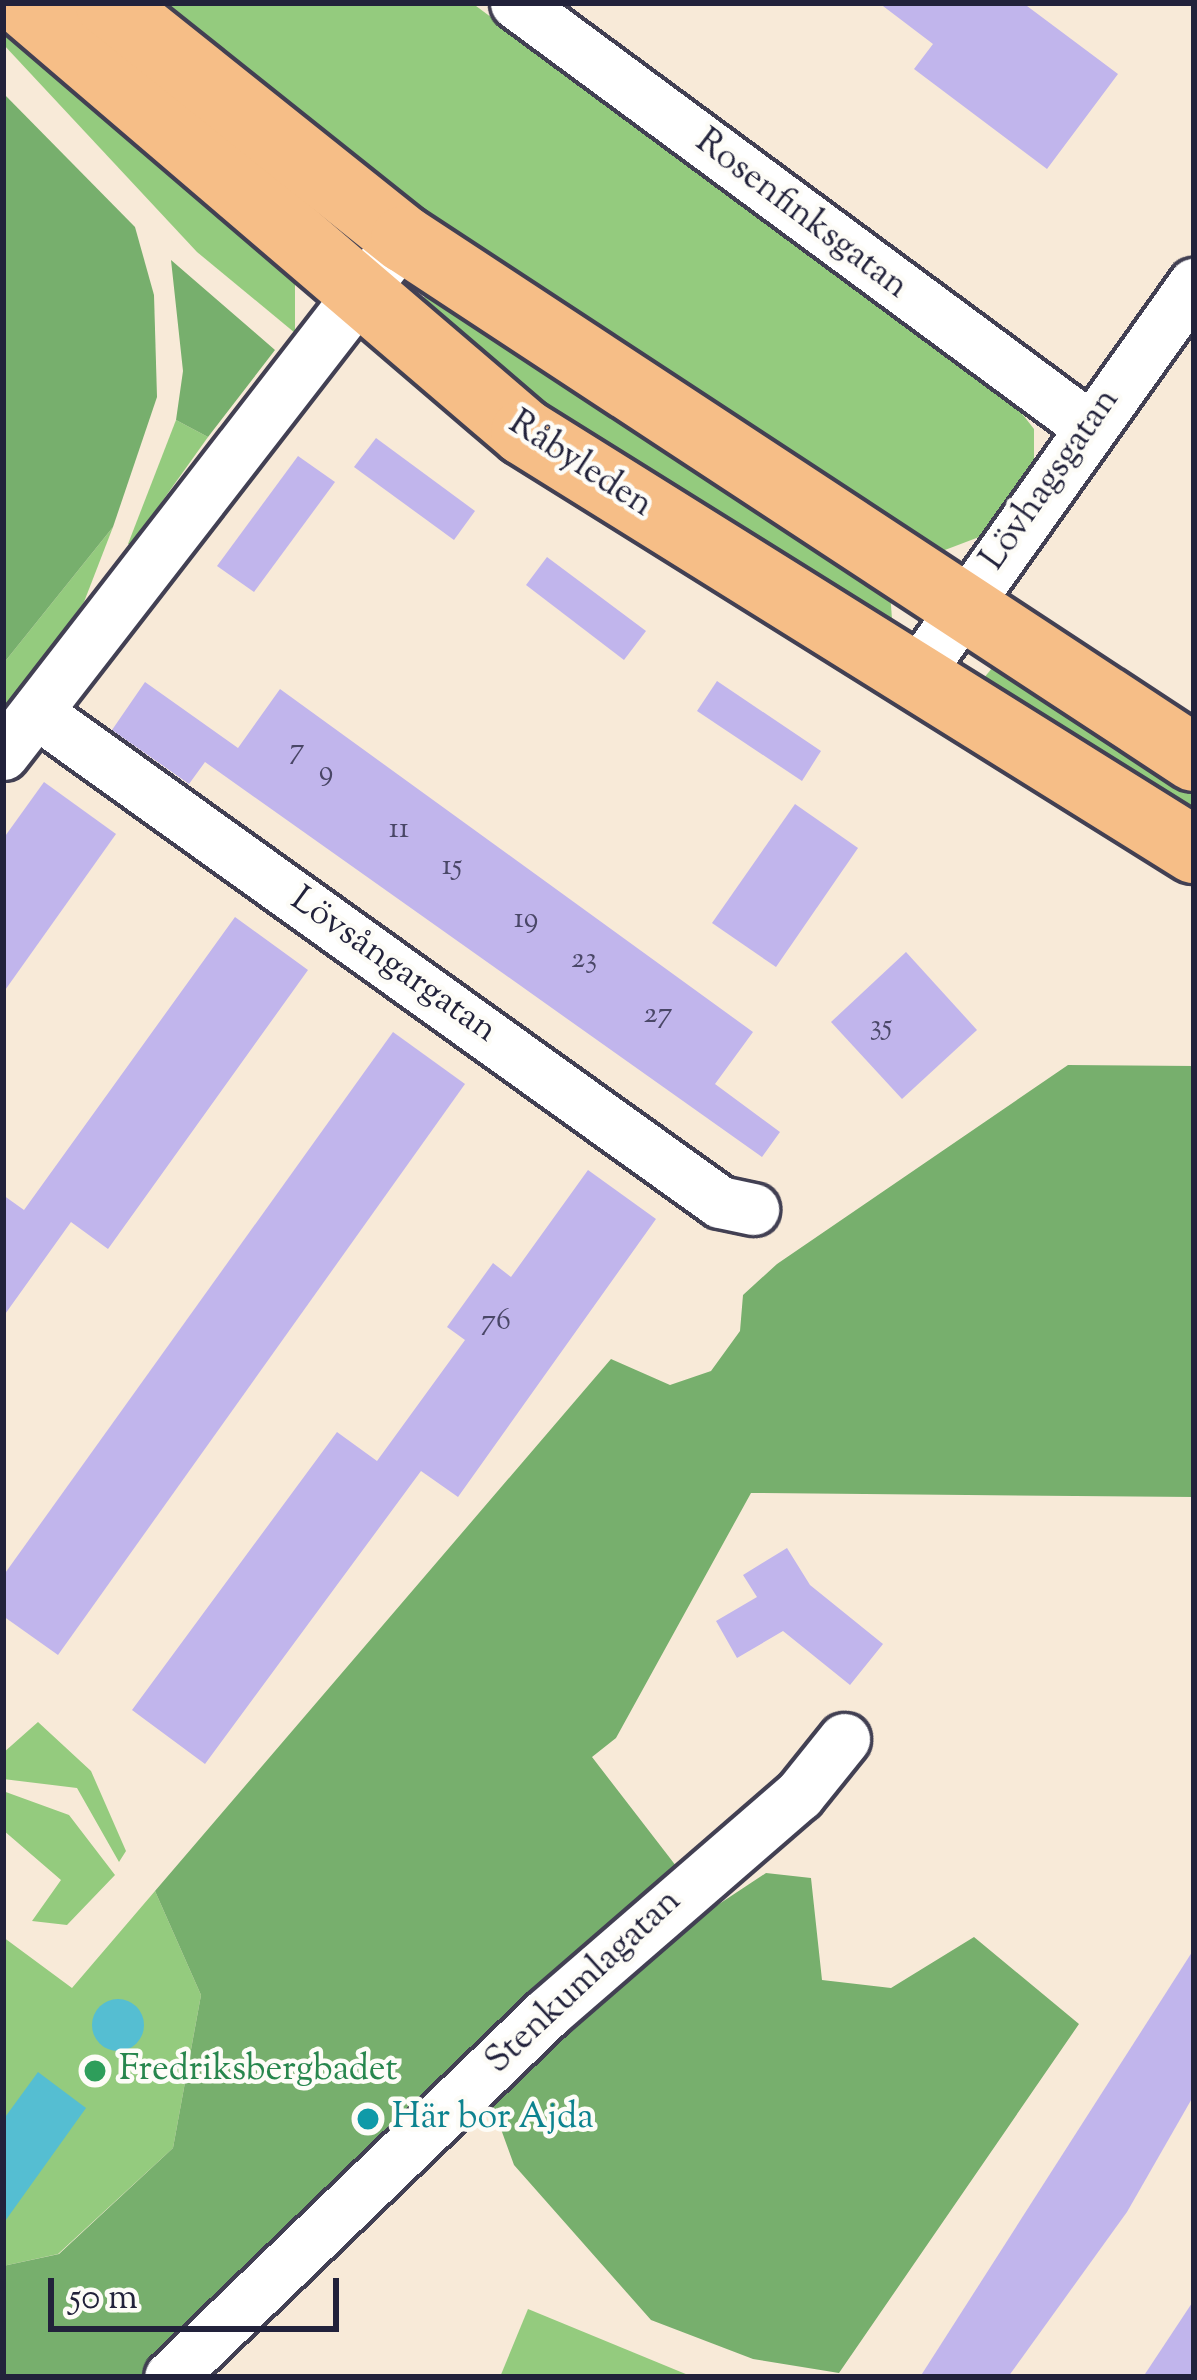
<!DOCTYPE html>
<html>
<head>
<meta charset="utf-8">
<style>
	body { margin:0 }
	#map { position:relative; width:1197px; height:2380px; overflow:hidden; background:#f8ead8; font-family:"Sorts Mill Goudy",serif }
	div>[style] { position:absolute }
	.green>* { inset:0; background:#94cb7e }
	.forest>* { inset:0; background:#77af6d }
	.water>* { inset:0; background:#55bed2 }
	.round { border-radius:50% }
	.building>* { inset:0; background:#c1b5ec }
	.roads { filter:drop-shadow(3px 0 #424053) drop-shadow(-3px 0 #424053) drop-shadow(0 3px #424053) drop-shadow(0 -3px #424053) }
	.minor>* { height:51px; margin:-25.5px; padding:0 25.5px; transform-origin:25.5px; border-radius:25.5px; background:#fff }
	.major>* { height:66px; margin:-33px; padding:0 33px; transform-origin:33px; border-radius:33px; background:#f6be87 }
	.dots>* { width:33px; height:33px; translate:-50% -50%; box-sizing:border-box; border:6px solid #fdfcf7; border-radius:50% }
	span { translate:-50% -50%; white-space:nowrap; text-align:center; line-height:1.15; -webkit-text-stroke:9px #fdfcf7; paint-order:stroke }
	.number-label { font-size:30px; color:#4a4767 }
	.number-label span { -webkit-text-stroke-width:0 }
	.street-label { font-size:36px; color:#22223b }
	.leisure-label { font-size:36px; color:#27864d }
	.left { translate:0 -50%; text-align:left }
	.culture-label { font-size:36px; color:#0d838f }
	.frame { position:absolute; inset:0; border:6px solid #22223b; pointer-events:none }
	.scale { position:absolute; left:48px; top:2278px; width:291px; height:54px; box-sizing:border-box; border:6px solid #22223b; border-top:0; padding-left:15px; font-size:36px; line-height:42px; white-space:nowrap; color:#22223b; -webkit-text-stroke:9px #fdfcf7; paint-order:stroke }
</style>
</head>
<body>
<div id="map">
	<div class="green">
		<div style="clip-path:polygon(139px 3px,472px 3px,1016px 406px,1034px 429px,1034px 477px,987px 534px,937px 553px,607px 342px)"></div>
		<div style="clip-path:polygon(3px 4px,295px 275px,295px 333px,197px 252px,3px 44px)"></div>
		<div style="clip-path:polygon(433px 296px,890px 592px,892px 619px,881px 625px,609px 463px,418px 298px)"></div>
		<div style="clip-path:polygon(176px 420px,208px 437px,131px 545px,128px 544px)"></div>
		<div style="clip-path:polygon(113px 527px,84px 602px,3px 715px,3px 664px)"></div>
		<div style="clip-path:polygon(996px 663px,1194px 782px,1194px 826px,980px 683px)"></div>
		<div style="clip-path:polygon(38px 1722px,91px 1771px,126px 1851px,119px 1862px,77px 1788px,3px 1779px,3px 1753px)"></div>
		<div style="clip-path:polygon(3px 1791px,69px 1815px,115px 1875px,67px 1925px,32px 1921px,61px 1880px,3px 1830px)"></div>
		<div style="clip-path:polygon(155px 1891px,201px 1995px,173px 2148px,58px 2254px,3px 2266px,3px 1937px,72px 1988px)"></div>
		<div style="clip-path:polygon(528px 2309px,693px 2377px,500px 2377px)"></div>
	</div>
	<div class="forest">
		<div style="clip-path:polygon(3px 93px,135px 227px,154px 295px,157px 397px,113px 527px,3px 664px)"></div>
		<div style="clip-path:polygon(171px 260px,275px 350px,208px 437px,176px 420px,183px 371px)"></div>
		<div style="clip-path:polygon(1068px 1065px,1194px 1066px,1194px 1497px,751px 1493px,616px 1738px,592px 1757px,710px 1910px,766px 1873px,811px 1878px,822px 1980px,891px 1988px,974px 1937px,1079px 2024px,839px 2373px,753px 2359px,651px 2320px,514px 2165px,477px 2063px,159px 2377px,3px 2377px,3px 2266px,59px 2254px,173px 2148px,201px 1995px,155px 1891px,611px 1359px,670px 1385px,711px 1371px,740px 1331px,743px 1295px,777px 1264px)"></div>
	</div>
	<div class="water">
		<div class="round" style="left:92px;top:1999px;width:52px;height:52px"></div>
		<div style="clip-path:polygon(38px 2072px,86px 2108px,3px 2224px,3px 2120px)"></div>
	</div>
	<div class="building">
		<div style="clip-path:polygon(879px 3px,1023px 3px,1118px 74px,1047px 169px,914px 69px,933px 44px)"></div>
		<div style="clip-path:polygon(376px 438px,475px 511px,454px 540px,354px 467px)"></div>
		<div style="clip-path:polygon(298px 456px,335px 482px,254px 592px,217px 566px)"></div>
		<div style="clip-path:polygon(547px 557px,646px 631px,624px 660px,526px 585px)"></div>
		<div style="clip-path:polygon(717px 681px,821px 751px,802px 781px,697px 711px)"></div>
		<div style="clip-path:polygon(145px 682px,238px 748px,280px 689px,753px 1032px,715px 1084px,780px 1132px,762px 1157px,205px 762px,189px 784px,112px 730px)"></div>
		<div style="clip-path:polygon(44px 782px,116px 834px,3px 993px,3px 839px)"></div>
		<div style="clip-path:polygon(795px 804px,858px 848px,776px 967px,712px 923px)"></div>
		<div style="clip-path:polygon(235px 917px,308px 970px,108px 1249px,71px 1222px,3px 1317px,3px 1195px,24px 1210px)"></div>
		<div style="clip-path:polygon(906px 952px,977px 1030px,902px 1099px,831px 1022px)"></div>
		<div style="clip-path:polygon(393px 1032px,465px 1084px,58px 1655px,3px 1616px,3px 1576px)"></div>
		<div style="clip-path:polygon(588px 1170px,656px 1219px,458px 1497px,421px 1471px,205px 1764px,132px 1710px,337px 1432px,377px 1461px,465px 1340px,447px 1327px,493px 1263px,511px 1277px)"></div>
		<div style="clip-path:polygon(787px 1548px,810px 1585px,883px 1644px,850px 1685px,783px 1631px,737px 1658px,716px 1621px,757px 1597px,743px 1575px)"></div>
		<div style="clip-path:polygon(1194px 1949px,1194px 2095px,1127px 2212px,1008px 2377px,920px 2377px)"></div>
		<div style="clip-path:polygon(1194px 2300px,1194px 2377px,1143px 2377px)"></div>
	</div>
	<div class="roads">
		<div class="minor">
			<div style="left:516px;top:3px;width:710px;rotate:36.47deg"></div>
			<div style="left:913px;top:679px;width:485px;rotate:-54.6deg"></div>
			<div style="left:36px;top:712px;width:841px;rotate:35.62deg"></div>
			<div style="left:720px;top:1202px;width:34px;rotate:12deg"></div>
			<div style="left:3px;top:754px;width:622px;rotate:-52.25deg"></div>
			<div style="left:170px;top:2377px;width:524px;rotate:-43.99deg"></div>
			<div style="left:547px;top:2013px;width:333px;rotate:-40.9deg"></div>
			<div style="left:799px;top:1795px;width:72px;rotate:-51.2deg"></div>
		</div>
		<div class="major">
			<div style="left:23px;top:3px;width:660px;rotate:40.57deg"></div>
			<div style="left:524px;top:432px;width:790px;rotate:31.96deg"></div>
			<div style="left:108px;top:3px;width:379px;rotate:38.6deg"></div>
			<div style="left:404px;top:239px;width:945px;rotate:33.3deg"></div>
		</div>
	</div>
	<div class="dots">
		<div style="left:95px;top:2071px;background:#2e9e5b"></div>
		<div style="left:368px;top:2119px;background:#0f9aa8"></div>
	</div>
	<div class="number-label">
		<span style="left:297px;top:751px">7</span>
		<span style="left:326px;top:773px">9</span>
		<span style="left:399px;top:830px">11</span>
		<span style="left:452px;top:867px">15</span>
		<span style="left:526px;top:920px">19</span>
		<span style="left:584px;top:960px">23</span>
		<span style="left:658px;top:1015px">27</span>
		<span style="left:881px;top:1027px">35</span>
		<span style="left:496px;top:1322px">76</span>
	</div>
	<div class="street-label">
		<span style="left:801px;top:215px;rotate:37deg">Rosenfinksgatan</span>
		<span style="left:580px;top:465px;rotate:33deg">Råbyleden</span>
		<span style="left:1051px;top:480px;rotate:-55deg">Lövhagsgatan</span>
		<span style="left:393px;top:966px;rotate:35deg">Lövsångargatan</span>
		<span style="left:584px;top:1982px;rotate:-43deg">Stenkumlagatan</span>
	</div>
	<div class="leisure-label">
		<span class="left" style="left:119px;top:2071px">Fredriksbergbadet</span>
	</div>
	<div class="culture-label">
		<span class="left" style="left:392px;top:2119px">Här bor Ajda</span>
	</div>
	<div class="frame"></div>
	<div class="scale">50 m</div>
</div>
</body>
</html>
